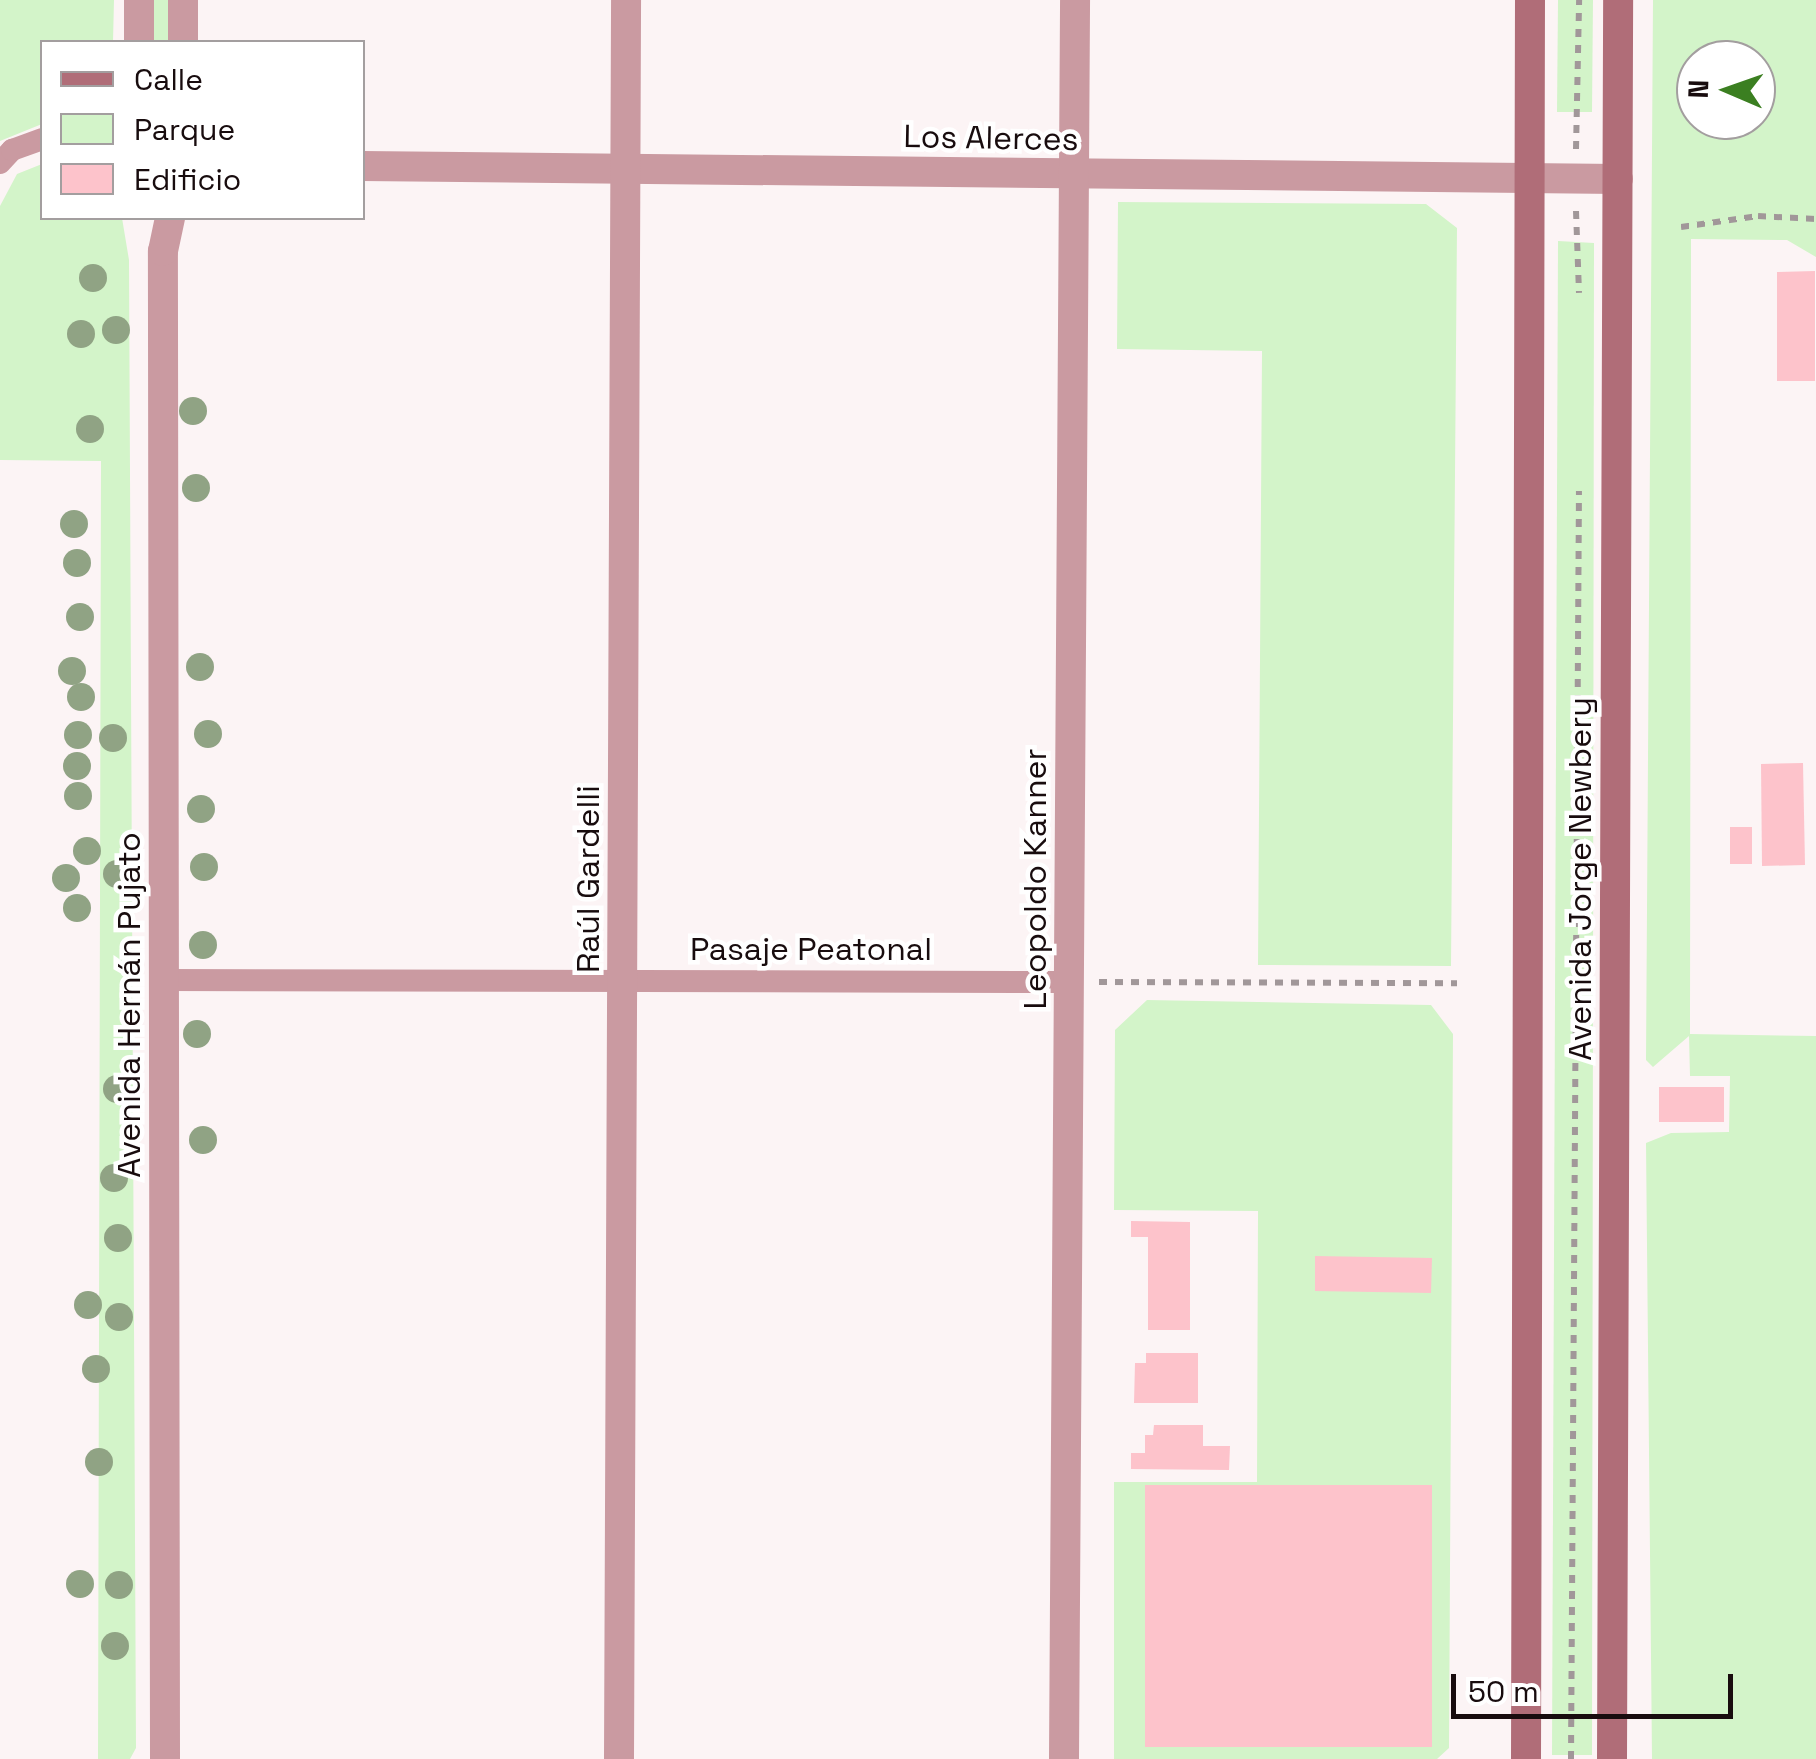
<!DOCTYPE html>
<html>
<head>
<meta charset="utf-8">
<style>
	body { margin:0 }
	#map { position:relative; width:1816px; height:1759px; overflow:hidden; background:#fcf4f5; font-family:"Space Grotesk",sans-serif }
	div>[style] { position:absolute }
	.green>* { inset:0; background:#d3f4c9 }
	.building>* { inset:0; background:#fdc3cb }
	.path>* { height:6px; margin-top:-3px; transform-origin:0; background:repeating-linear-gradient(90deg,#a19799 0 8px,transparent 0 16px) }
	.service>* { height:22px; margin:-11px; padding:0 11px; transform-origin:11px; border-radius:11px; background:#ca9aa1 }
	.minor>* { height:30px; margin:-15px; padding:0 15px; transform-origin:15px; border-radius:15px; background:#ca9aa1 }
	.tertiary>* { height:30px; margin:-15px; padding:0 15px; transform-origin:15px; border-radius:15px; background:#ca9aa1 }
	.secondary>* { height:30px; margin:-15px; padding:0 15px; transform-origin:15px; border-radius:15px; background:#b06d78 }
	.trees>* { width:28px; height:28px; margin:-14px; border-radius:50%; background:#90a384 }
	span { translate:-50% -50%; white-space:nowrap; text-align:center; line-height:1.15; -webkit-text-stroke:9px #fff; paint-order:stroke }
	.street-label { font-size:32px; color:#180c0e }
	.legend { position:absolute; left:40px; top:40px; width:325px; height:180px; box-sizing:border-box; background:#fff; border:2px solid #a39e9f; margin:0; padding:12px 18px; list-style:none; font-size:30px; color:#180c0e }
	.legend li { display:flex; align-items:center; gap:20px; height:50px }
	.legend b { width:50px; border:2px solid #a39e9f }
	.north { position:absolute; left:1676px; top:40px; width:100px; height:100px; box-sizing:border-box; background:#fff; border:2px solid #a39e9f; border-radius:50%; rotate:272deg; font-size:28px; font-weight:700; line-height:40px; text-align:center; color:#180c0e }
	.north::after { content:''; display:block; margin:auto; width:35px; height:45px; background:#3b7f21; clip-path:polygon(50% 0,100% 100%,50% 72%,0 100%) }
	.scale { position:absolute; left:1451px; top:1674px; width:282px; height:45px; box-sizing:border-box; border:5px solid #180c0e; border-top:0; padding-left:12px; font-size:30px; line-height:35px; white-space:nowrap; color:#180c0e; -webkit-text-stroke:8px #fff; paint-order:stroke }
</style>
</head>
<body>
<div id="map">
	<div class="green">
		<div style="clip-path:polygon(0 0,114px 0,113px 42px,42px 42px,42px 124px,0 141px)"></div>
		<div style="clip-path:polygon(153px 0,171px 0,170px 42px,153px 42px)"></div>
		<div style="clip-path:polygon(1558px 0,1593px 0,1592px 112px,1557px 112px)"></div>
		<div style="clip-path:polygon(evenodd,1653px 0,1816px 0,1816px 257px,1787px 240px,1691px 239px,1690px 1034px,1816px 1036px,1816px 1759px,1652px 1759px,1646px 1143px,1671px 1133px,1729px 1132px,1730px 1076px,1690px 1076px,1689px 1036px,1653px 1067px,1646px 1060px,1653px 0,1696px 60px,1756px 60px,1756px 120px,1696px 120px,1696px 60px)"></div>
		<div style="clip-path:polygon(42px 164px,42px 218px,122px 218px,129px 260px,136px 1748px,130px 1759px,98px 1759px,101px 461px,0 460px,0 206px,17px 174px)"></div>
		<div style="clip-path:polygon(1118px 202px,1426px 204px,1457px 228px,1451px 966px,1258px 965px,1262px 351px,1117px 349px)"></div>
		<div style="clip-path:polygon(1558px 241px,1594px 243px,1592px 1755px,1552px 1755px)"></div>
		<div style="clip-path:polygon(1147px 1000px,1431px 1005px,1453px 1034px,1449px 1748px,1437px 1759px,1114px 1759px,1114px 1482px,1257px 1482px,1258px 1211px,1114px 1210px,1115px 1030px)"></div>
	</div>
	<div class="building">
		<div style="clip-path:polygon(1815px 271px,1815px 381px,1777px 381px,1777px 272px)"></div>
		<div style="clip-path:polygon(1803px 763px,1805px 865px,1762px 866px,1761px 764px)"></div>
		<div style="clip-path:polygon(1730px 827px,1752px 827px,1752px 864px,1730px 864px)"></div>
		<div style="clip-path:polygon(1659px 1087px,1724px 1087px,1724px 1122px,1659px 1122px)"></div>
		<div style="clip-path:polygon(1131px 1221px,1190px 1222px,1190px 1330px,1148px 1330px,1148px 1237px,1131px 1237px)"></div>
		<div style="clip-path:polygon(1315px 1256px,1432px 1258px,1431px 1293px,1315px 1291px)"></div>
		<div style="clip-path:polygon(1146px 1353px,1198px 1353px,1198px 1403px,1134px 1403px,1135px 1363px,1146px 1363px)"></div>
		<div style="clip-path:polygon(1154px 1425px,1203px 1425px,1203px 1446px,1230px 1446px,1229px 1470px,1131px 1469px,1131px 1453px,1145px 1453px,1145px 1435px,1153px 1435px)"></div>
		<div style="clip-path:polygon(1145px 1485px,1432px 1485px,1432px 1747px,1145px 1747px)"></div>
	</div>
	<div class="path">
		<div style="left:1576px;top:149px;width:149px;rotate:-88.8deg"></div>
		<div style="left:1576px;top:211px;width:82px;rotate:87.9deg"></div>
		<div style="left:1681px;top:227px;width:78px;rotate:-8.1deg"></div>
		<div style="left:1758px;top:216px;width:58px;rotate:3deg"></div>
		<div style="left:1099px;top:982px;width:358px;rotate:0.2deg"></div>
		<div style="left:1571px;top:1759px;width:1268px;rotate:-89.64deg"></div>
	</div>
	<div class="service">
		<div style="left:0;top:163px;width:18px;rotate:-47deg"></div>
		<div style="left:12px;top:150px;width:32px;rotate:-20deg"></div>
		<div style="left:164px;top:980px;width:905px;rotate:0.13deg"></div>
	</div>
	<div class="minor">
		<div style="left:362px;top:166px;width:1256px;rotate:0.59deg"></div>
		<div style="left:619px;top:1759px;width:1759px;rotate:-89.77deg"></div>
		<div style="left:1064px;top:1759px;width:1759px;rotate:-89.64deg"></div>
	</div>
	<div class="tertiary">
		<div style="left:139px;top:0;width:42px;rotate:90deg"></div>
		<div style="left:183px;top:42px;width:42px;rotate:-90deg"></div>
		<div style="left:165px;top:1759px;width:1508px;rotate:-90.08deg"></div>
		<div style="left:163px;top:251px;width:34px;rotate:-78deg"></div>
	</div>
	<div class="secondary">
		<div style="left:1526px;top:1759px;width:1759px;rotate:-89.87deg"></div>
		<div style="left:1612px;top:1759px;width:1759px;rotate:-89.8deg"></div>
	</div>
	<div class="trees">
		<div style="left:93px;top:278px"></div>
		<div style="left:116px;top:330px"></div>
		<div style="left:81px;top:334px"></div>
		<div style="left:193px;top:411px"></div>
		<div style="left:90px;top:429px"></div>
		<div style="left:196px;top:488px"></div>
		<div style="left:74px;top:524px"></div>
		<div style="left:77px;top:563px"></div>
		<div style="left:80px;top:617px"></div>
		<div style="left:200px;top:667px"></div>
		<div style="left:72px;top:671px"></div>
		<div style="left:81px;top:697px"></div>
		<div style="left:208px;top:734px"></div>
		<div style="left:78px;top:735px"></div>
		<div style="left:113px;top:738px"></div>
		<div style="left:77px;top:766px"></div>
		<div style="left:78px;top:796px"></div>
		<div style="left:201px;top:809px"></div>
		<div style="left:87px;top:851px"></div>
		<div style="left:204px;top:867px"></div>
		<div style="left:117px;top:874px"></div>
		<div style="left:66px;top:878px"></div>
		<div style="left:77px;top:908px"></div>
		<div style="left:203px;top:945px"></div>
		<div style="left:197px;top:1034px"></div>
		<div style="left:117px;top:1089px"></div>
		<div style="left:203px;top:1140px"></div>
		<div style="left:114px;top:1178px"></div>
		<div style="left:118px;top:1238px"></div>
		<div style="left:88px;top:1305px"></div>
		<div style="left:119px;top:1317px"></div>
		<div style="left:96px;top:1369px"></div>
		<div style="left:99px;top:1462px"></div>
		<div style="left:80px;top:1584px"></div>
		<div style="left:119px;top:1585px"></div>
		<div style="left:115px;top:1646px"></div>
	</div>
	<div class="street-label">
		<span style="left:991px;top:138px;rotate:1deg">Los Alerces</span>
		<span style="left:588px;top:879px;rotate:-90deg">Raúl Gardelli</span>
		<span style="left:1035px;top:879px;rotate:-90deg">Leopoldo Kanner</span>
		<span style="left:1580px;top:879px;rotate:-90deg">Avenida Jorge Newbery</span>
		<span style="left:811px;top:949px">Pasaje Peatonal</span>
		<span style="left:129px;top:1005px;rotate:-90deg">Avenida Hernán Pujato</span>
	</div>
	<ul class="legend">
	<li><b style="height:12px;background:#b06d78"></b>Calle</li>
	<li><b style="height:28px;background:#d3f4c9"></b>Parque</li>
	<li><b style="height:28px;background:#fdc3cb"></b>Edificio</li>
	</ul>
	<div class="north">N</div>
	<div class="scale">50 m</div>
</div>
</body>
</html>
